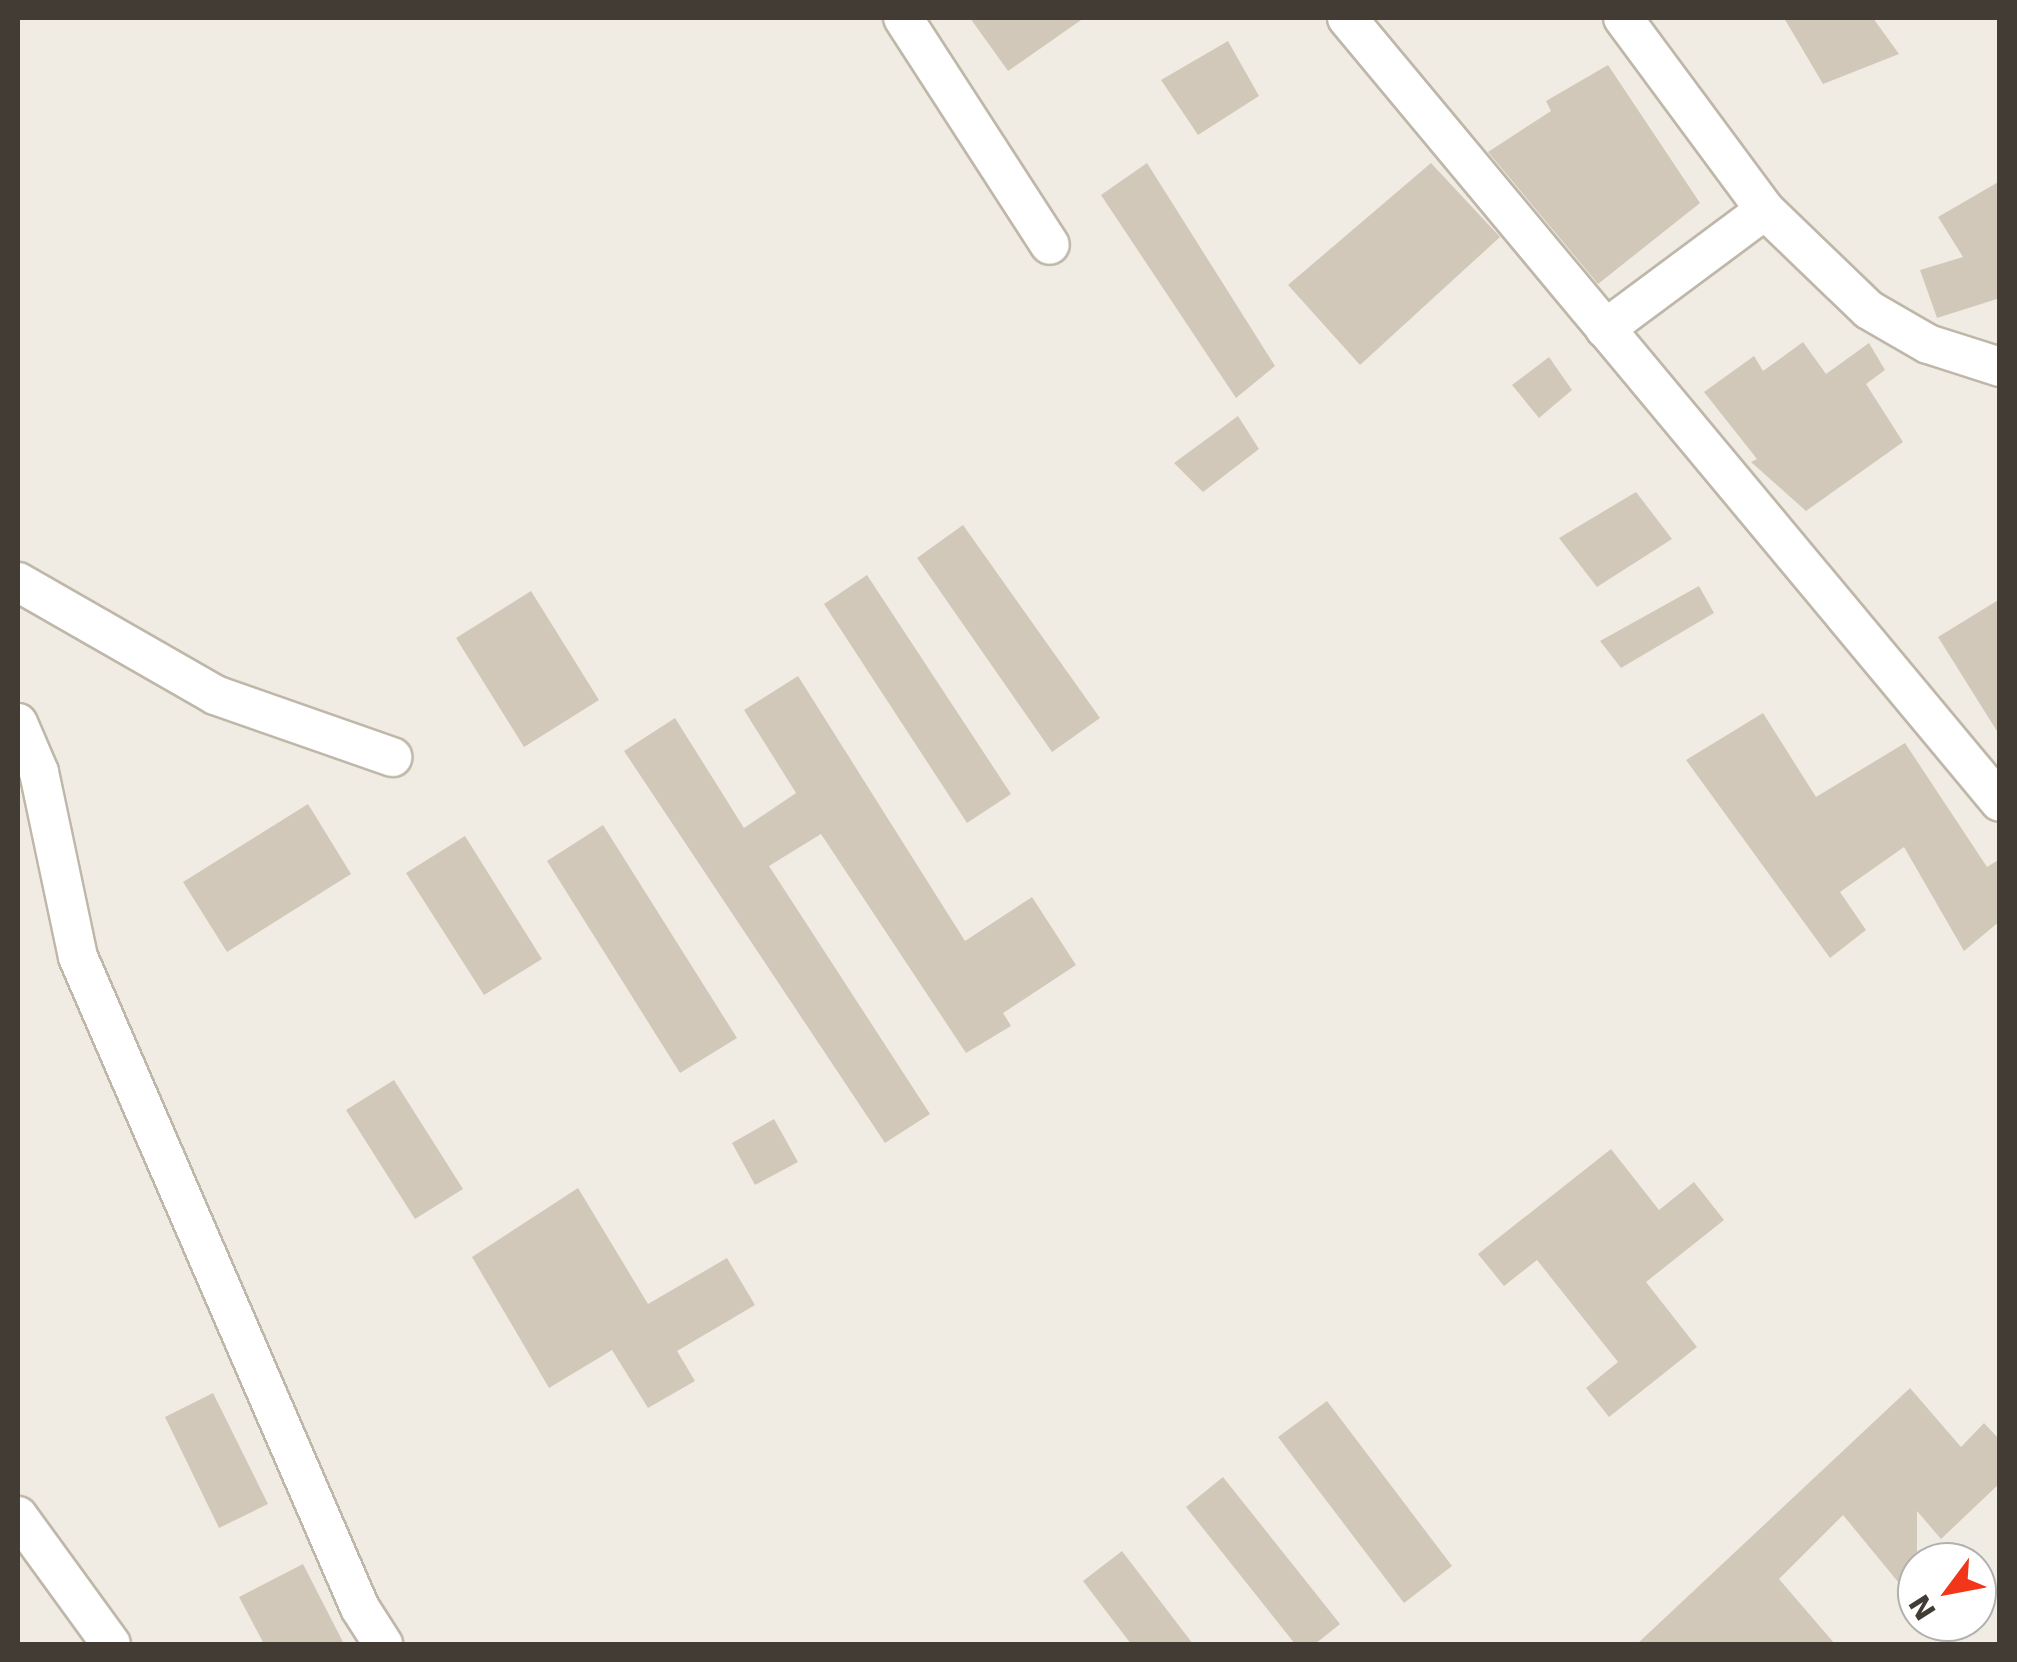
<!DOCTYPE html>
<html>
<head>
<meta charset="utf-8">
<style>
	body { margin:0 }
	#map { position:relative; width:2017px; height:1662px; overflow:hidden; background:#f1ece3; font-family:"DejaVu Sans",sans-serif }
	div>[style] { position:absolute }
	.building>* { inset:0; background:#d2c8b9 }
	.roads { filter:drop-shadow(2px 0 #bfb7a9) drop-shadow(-2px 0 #bfb7a9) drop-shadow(0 2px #bfb7a9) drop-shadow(0 -2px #bfb7a9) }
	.minor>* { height:38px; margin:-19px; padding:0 19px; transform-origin:19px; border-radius:19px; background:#fff }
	span { translate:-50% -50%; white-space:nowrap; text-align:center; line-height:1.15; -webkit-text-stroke:9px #fff; paint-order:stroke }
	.frame { position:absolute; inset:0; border:20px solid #423c34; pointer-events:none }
	.north { position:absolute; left:1897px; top:1542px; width:100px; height:100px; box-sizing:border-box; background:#fff; border:2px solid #b3b1ae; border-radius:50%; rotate:238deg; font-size:28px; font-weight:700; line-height:40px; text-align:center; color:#423c34 }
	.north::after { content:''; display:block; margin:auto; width:35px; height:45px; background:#f23619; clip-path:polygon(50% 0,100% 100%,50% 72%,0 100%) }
</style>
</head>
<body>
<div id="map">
	<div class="building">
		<div style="clip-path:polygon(970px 18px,1084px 18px,1008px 71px)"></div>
		<div style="clip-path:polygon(1784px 18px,1873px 18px,1899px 54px,1823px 84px)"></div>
		<div style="clip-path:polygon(1228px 41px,1259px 96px,1198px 135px,1161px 80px)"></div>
		<div style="clip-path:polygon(1608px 65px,1700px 203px,1598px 284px,1488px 152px,1551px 111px,1546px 101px)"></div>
		<div style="clip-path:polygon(1147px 163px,1275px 366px,1236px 398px,1101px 195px)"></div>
		<div style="clip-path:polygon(1431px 163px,1500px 237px,1360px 365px,1288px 285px)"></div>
		<div style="clip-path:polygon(2000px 181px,2000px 298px,1937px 318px,1920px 270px,1963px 257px,1938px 217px)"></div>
		<div style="clip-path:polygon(1803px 342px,1826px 374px,1869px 343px,1885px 370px,1866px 384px,1903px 442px,1806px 511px,1751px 462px,1757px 459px,1704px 392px,1754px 356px,1763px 371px)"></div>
		<div style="clip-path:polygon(1549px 357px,1572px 390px,1539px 418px,1512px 385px)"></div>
		<div style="clip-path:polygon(1238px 416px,1259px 449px,1203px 492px,1174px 463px)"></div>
		<div style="clip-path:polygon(1636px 492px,1672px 539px,1597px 587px,1559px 538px)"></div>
		<div style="clip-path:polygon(963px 525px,1100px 718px,1052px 752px,917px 558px)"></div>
		<div style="clip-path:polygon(867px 575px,1011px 794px,967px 823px,824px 604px)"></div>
		<div style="clip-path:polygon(1699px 586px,1714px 613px,1621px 668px,1600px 641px)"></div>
		<div style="clip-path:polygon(531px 591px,599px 700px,524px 747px,456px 638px)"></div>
		<div style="clip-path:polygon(2000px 599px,2000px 736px,1938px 637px)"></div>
		<div style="clip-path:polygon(798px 676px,965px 941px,1032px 897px,1076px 965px,1003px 1013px,1011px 1026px,966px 1053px,821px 834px,769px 866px,930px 1114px,885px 1143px,624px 751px,675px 718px,744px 828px,796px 793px,744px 710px)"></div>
		<div style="clip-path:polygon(1763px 713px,1816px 797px,1905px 743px,1987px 867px,2000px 859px,2000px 921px,1964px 951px,1904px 847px,1840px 892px,1866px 930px,1830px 958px,1686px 760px)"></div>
		<div style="clip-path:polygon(308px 804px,351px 874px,227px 952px,183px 882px)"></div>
		<div style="clip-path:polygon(603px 825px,737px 1038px,680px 1073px,547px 861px)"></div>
		<div style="clip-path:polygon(465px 836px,542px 959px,484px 995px,406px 873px)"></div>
		<div style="clip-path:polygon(394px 1080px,463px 1189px,415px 1219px,346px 1110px)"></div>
		<div style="clip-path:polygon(774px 1119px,798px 1162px,755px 1185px,732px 1143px)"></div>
		<div style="clip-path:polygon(1611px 1149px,1659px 1210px,1694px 1182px,1724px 1220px,1646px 1282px,1697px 1347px,1609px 1417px,1586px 1388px,1618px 1362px,1537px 1260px,1504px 1286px,1478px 1254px)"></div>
		<div style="clip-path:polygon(578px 1188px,648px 1304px,727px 1258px,755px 1305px,677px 1351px,695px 1381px,648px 1408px,612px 1350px,549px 1388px,472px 1257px)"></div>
		<div style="clip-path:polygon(1910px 1388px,1961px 1447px,1984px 1423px,2000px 1440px,2000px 1483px,1941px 1539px,1917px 1511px,1917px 1605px,1843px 1515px,1779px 1579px,1835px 1644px,1637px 1644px)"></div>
		<div style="clip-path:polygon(213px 1393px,268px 1504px,219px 1528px,165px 1417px)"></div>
		<div style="clip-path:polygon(1327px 1401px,1452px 1566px,1404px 1603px,1278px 1437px)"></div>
		<div style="clip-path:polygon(1223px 1477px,1340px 1624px,1315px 1644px,1295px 1644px,1186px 1507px)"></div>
		<div style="clip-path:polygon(1122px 1551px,1193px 1644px,1131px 1644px,1083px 1581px)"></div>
		<div style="clip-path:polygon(303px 1564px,344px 1644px,264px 1644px,239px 1597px)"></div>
	</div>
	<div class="roads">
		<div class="minor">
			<div style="left:903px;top:18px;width:270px;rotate:57.1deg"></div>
			<div style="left:1347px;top:18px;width:1020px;rotate:50.21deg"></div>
			<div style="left:1623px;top:18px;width:239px;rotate:53.5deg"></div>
			<div style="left:1765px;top:210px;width:144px;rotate:43.9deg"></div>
			<div style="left:1869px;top:310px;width:68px;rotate:30deg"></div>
			<div style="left:1928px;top:344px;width:76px;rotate:17.7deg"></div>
			<div style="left:1605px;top:329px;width:199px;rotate:-36.6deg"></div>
			<div style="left:18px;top:582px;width:227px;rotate:29.8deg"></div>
			<div style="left:215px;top:695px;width:188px;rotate:19.3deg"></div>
			<div style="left:18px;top:723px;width:53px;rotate:66.8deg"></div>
			<div style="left:39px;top:772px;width:189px;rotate:78.1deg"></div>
			<div style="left:78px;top:957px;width:709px;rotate:66.58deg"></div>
			<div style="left:360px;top:1608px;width:43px;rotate:57.4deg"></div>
			<div style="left:18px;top:1516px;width:158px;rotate:54deg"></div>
		</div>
	</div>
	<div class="frame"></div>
	<div class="north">N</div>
</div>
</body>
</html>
